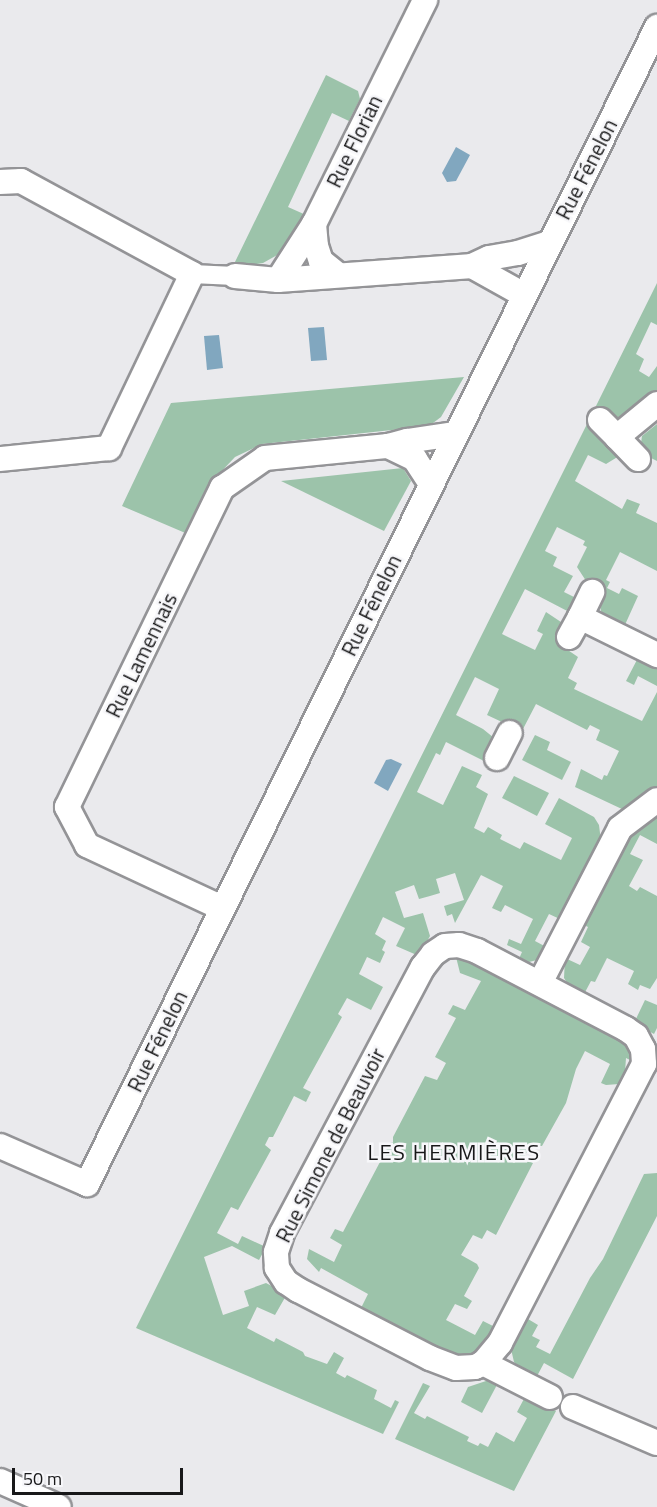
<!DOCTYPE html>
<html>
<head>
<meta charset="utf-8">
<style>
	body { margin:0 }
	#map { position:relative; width:657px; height:1507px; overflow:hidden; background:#eaeaed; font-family:"Titillium Web",sans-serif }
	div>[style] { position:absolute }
	.green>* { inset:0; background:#9cc3aa }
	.water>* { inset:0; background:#81a7bf }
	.roads { filter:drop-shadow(2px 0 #949497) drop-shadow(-2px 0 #949497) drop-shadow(0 2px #949497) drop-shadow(0 -2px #949497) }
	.pedestrian>* { height:18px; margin:-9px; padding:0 9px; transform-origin:9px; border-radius:9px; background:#fff }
	.minor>* { height:24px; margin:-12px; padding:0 12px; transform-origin:12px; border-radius:12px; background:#fff }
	span { translate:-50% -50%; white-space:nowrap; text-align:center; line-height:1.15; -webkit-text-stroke:5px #f7f7fa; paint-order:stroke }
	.street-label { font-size:21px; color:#181819 }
	.neighbourhood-label { font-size:22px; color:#181819; letter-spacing:1.5px }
	.scale { position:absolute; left:12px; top:1468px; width:171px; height:27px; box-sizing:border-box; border:3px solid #181819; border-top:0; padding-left:8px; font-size:18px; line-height:21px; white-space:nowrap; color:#181819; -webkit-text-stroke:4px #f7f7fa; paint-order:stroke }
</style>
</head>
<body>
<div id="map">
	<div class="green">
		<div style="clip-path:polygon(326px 75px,358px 91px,360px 99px,349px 121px,332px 113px,288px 207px,306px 215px,279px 254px,263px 263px,245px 266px,234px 264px)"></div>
		<div style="clip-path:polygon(657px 283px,657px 325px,651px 322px,636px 354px,644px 359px,639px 371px,649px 377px,657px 366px,657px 394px,621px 418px,608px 418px,594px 410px)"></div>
		<div style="clip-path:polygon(464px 377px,441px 417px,429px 426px,262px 444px,235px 457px,217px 476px,190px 535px,122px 506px,171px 403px)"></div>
		<div style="clip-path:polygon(587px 424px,599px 430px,624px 453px,606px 464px,588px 455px,575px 481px,622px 509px,627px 499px,640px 504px,636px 513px,657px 523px,657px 571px,620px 552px,606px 580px,610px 582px,607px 588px,619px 594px,622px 588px,638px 596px,624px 627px,606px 618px,601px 611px,598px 596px,604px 586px,591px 579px,588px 584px,577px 567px,587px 547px,583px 545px,585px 541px,557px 527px,545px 551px,557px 557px,553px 566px,573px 576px,564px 592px,580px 600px,573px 614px,525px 589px,502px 634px,535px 650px,543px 634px,537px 631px,546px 612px,567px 626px,559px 644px,578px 657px,568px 678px,577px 683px,574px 689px,642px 721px,657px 692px,657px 791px,624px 810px,575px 787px,581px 769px,602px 780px,604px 775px,607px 776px,619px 751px,596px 740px,600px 730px,590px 725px,587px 730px,536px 704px,523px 729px,519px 730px,487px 715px,499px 689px,475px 677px,456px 715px,483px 729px,499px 742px,488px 763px,446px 742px,440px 755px,436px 753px,417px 792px,443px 805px,462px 766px,482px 775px,476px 787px,488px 794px,474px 828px,484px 833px,488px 827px,502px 835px,500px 839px,520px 849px,524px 842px,561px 860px,572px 838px,545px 824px,559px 798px,594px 817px,599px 825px,601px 841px,564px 921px,549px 914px,535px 941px,550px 949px,541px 959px,529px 962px,518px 961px,522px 952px,507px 945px,509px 939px,521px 944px,533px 919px,505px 905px,501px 912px,492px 908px,503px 886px,481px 875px,455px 923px,452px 914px,447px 916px,444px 906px,464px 900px,455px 873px,436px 879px,440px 893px,430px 896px,419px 899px,414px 885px,395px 892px,404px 918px,423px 913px,430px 936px,419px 956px,396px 946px,405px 928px,383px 917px,375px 934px,386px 941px,382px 950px,385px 952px,380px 963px,367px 957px,359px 974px,383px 987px,371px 1010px,347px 998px,338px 1014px,342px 1017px,303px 1088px,311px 1092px,306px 1102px,294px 1096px,273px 1137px,269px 1137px,265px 1145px,271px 1150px,238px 1210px,231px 1207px,217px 1233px,238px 1244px,242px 1236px,266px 1247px,259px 1260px,232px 1246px,204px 1257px,223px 1315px,249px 1306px,244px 1291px,266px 1283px,287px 1294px,275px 1315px,257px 1307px,247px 1328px,274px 1342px,276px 1338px,303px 1352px,305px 1356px,327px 1364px,334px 1352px,344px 1358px,336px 1373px,345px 1378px,347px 1375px,377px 1390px,374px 1399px,391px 1408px,395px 1400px,399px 1402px,383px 1434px,136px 1328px)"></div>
		<div style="clip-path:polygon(657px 424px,657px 461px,649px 457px,641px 443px,642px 436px)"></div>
		<div style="clip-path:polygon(403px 468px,411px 481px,384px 531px,281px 481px)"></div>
		<div style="clip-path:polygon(640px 654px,657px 663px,657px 686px,638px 676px,634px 685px,626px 681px)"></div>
		<div style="clip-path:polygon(535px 735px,550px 742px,547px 750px,571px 762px,562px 780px,522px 760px)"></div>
		<div style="clip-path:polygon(514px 776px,549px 793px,537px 816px,502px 798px)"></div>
		<div style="clip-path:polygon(657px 811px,657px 844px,640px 835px,630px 854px,643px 860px,629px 886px,637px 891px,640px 887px,657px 896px,657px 978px,650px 989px,640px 985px,638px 990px,628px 984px,634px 971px,607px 958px,595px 982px,591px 981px,583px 996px,571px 989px,564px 978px,565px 958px,580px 965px,590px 947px,581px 942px,588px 927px,582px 924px,629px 832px)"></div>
		<div style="clip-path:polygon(456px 957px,467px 957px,619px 1035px,628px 1045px,632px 1061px,626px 1058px,625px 1072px,619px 1084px,606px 1085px,601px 1083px,610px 1064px,585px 1051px,576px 1069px,566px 1103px,542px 1146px,531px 1145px,525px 1155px,527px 1160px,533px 1163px,496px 1235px,487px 1230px,482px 1239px,473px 1235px,461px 1255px,477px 1264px,479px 1268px,464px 1296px,472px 1301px,467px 1309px,455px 1304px,446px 1320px,475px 1335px,483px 1321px,497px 1328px,487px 1345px,475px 1353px,458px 1358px,443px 1354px,359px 1312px,368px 1294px,321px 1268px,319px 1272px,307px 1259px,309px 1249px,334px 1262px,342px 1245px,330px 1238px,335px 1229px,343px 1232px,390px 1143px,393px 1142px,393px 1137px,425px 1076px,437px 1080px,446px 1063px,435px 1057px,456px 1018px,448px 1014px,453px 1005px,465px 1010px,481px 981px,460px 973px)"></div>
		<div style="clip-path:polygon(645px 1000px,657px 1005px,657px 1028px,654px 1034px,634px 1023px)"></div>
		<div style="clip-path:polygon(657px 1173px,657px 1216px,573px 1379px,544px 1363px,536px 1378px,522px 1371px,514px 1362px,511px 1349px,513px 1335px,523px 1316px,538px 1325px,532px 1336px,540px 1340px,536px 1347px,550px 1354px,590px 1278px,603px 1259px,644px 1174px)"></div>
		<div style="clip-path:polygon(495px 1378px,499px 1381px,482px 1413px,461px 1402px,468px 1387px)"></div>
		<div style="clip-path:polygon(423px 1383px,430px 1386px,414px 1413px,425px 1419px,427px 1416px,469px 1437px,467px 1441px,478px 1446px,480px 1443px,488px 1447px,496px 1432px,514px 1442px,527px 1418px,517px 1412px,526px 1395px,556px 1411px,514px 1491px,395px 1439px)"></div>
	</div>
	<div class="water">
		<div style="clip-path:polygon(456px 147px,470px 155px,456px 181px,447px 182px,442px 173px)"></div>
		<div style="clip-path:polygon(324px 327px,327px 360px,311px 361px,308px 328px)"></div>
		<div style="clip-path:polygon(219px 335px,223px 368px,207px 370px,204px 336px)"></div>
		<div style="clip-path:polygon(391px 759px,402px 764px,388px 791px,374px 783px,386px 760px)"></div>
	</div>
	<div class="roads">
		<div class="pedestrian">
			<div style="left:192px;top:274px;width:43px;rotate:2.7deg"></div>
		</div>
		<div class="minor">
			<div style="left:0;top:182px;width:21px;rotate:-3deg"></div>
			<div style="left:21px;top:181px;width:195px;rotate:28.5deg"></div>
			<div style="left:192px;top:274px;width:193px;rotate:115.5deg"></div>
			<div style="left:109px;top:448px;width:110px;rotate:174.2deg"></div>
			<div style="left:314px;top:224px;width:22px;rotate:85deg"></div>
			<div style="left:316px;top:246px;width:16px;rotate:72deg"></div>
			<div style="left:321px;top:261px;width:22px;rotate:39deg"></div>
			<div style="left:472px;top:266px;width:60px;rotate:29.1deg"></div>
			<div style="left:235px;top:276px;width:43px;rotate:5.3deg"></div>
			<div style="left:278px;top:280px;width:195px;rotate:-4.1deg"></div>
			<div style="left:472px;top:266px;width:19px;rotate:-25deg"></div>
			<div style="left:489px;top:258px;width:29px;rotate:-10deg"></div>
			<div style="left:518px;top:253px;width:33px;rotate:-18deg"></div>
			<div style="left:278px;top:280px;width:67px;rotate:-57.3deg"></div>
			<div style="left:314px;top:224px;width:250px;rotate:-63.6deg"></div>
			<div style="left:600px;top:420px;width:24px;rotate:45deg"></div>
			<div style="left:638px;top:459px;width:30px;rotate:-134deg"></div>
			<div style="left:617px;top:437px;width:52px;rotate:-39.5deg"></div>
			<div style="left:431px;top:484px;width:30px;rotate:-123deg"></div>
			<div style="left:415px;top:459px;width:30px;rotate:-154deg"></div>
			<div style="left:388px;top:446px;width:20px;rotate:-15deg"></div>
			<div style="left:407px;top:441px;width:49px;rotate:-8.3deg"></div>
			<div style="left:580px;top:617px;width:28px;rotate:-64deg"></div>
			<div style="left:569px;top:637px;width:23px;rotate:-61deg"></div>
			<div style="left:580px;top:617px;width:86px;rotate:26.3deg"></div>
			<div style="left:497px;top:758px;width:28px;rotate:-63deg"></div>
			<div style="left:222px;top:908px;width:149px;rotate:-155deg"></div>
			<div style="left:87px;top:845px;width:43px;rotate:-117.8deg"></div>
			<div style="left:67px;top:807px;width:355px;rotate:-64.1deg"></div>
			<div style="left:222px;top:488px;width:52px;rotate:-34.9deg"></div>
			<div style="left:265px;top:458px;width:124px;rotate:-5.6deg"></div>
			<div style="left:459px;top:945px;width:19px;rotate:18deg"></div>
			<div style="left:477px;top:951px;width:168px;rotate:27.6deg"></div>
			<div style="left:626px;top:1029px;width:12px;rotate:35deg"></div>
			<div style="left:636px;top:1036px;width:15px;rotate:62deg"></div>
			<div style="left:643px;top:1049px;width:15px;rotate:86deg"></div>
			<div style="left:644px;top:1064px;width:314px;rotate:117.3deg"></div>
			<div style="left:500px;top:1343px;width:26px;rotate:130deg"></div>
			<div style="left:483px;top:1363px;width:9px;rotate:153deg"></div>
			<div style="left:475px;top:1367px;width:19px;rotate:177deg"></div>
			<div style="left:456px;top:1368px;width:28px;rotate:-159deg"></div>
			<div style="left:430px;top:1358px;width:148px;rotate:-152.7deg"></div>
			<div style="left:298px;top:1290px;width:14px;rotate:-146deg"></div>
			<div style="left:286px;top:1282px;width:17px;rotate:-123deg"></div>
			<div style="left:277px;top:1268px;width:16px;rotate:-94deg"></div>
			<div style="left:276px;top:1252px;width:20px;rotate:-72deg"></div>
			<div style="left:282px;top:1233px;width:301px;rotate:-62.1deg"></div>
			<div style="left:423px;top:967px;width:16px;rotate:-52deg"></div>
			<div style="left:433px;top:954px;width:14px;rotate:-34deg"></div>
			<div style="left:445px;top:946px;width:14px;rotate:-4deg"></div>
			<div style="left:540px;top:983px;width:174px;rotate:-62.7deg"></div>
			<div style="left:620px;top:828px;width:46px;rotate:-37.1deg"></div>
			<div style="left:0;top:1146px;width:95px;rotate:23.6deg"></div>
			<div style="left:87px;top:1184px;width:1290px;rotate:-63.77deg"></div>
			<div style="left:483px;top:1363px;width:75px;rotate:26.9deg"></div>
			<div style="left:573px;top:1407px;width:91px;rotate:23.2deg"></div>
			<div style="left:0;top:1481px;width:64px;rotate:23.8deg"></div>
		</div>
	</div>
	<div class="street-label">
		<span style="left:354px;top:141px;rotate:-64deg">Rue Florian</span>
		<span style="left:586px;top:169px;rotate:-63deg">Rue Fénelon</span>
		<span style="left:371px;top:605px;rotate:-64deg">Rue Fénelon</span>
		<span style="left:141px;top:655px;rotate:-64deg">Rue Lamennais</span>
		<span style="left:157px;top:1041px;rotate:-64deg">Rue Fénelon</span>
		<span style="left:330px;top:1145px;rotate:-63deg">Rue Simone de Beauvoir</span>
	</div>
	<div class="neighbourhood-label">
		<span style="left:454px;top:1153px">LES HERMIÈRES</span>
	</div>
	<div class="scale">50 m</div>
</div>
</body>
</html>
